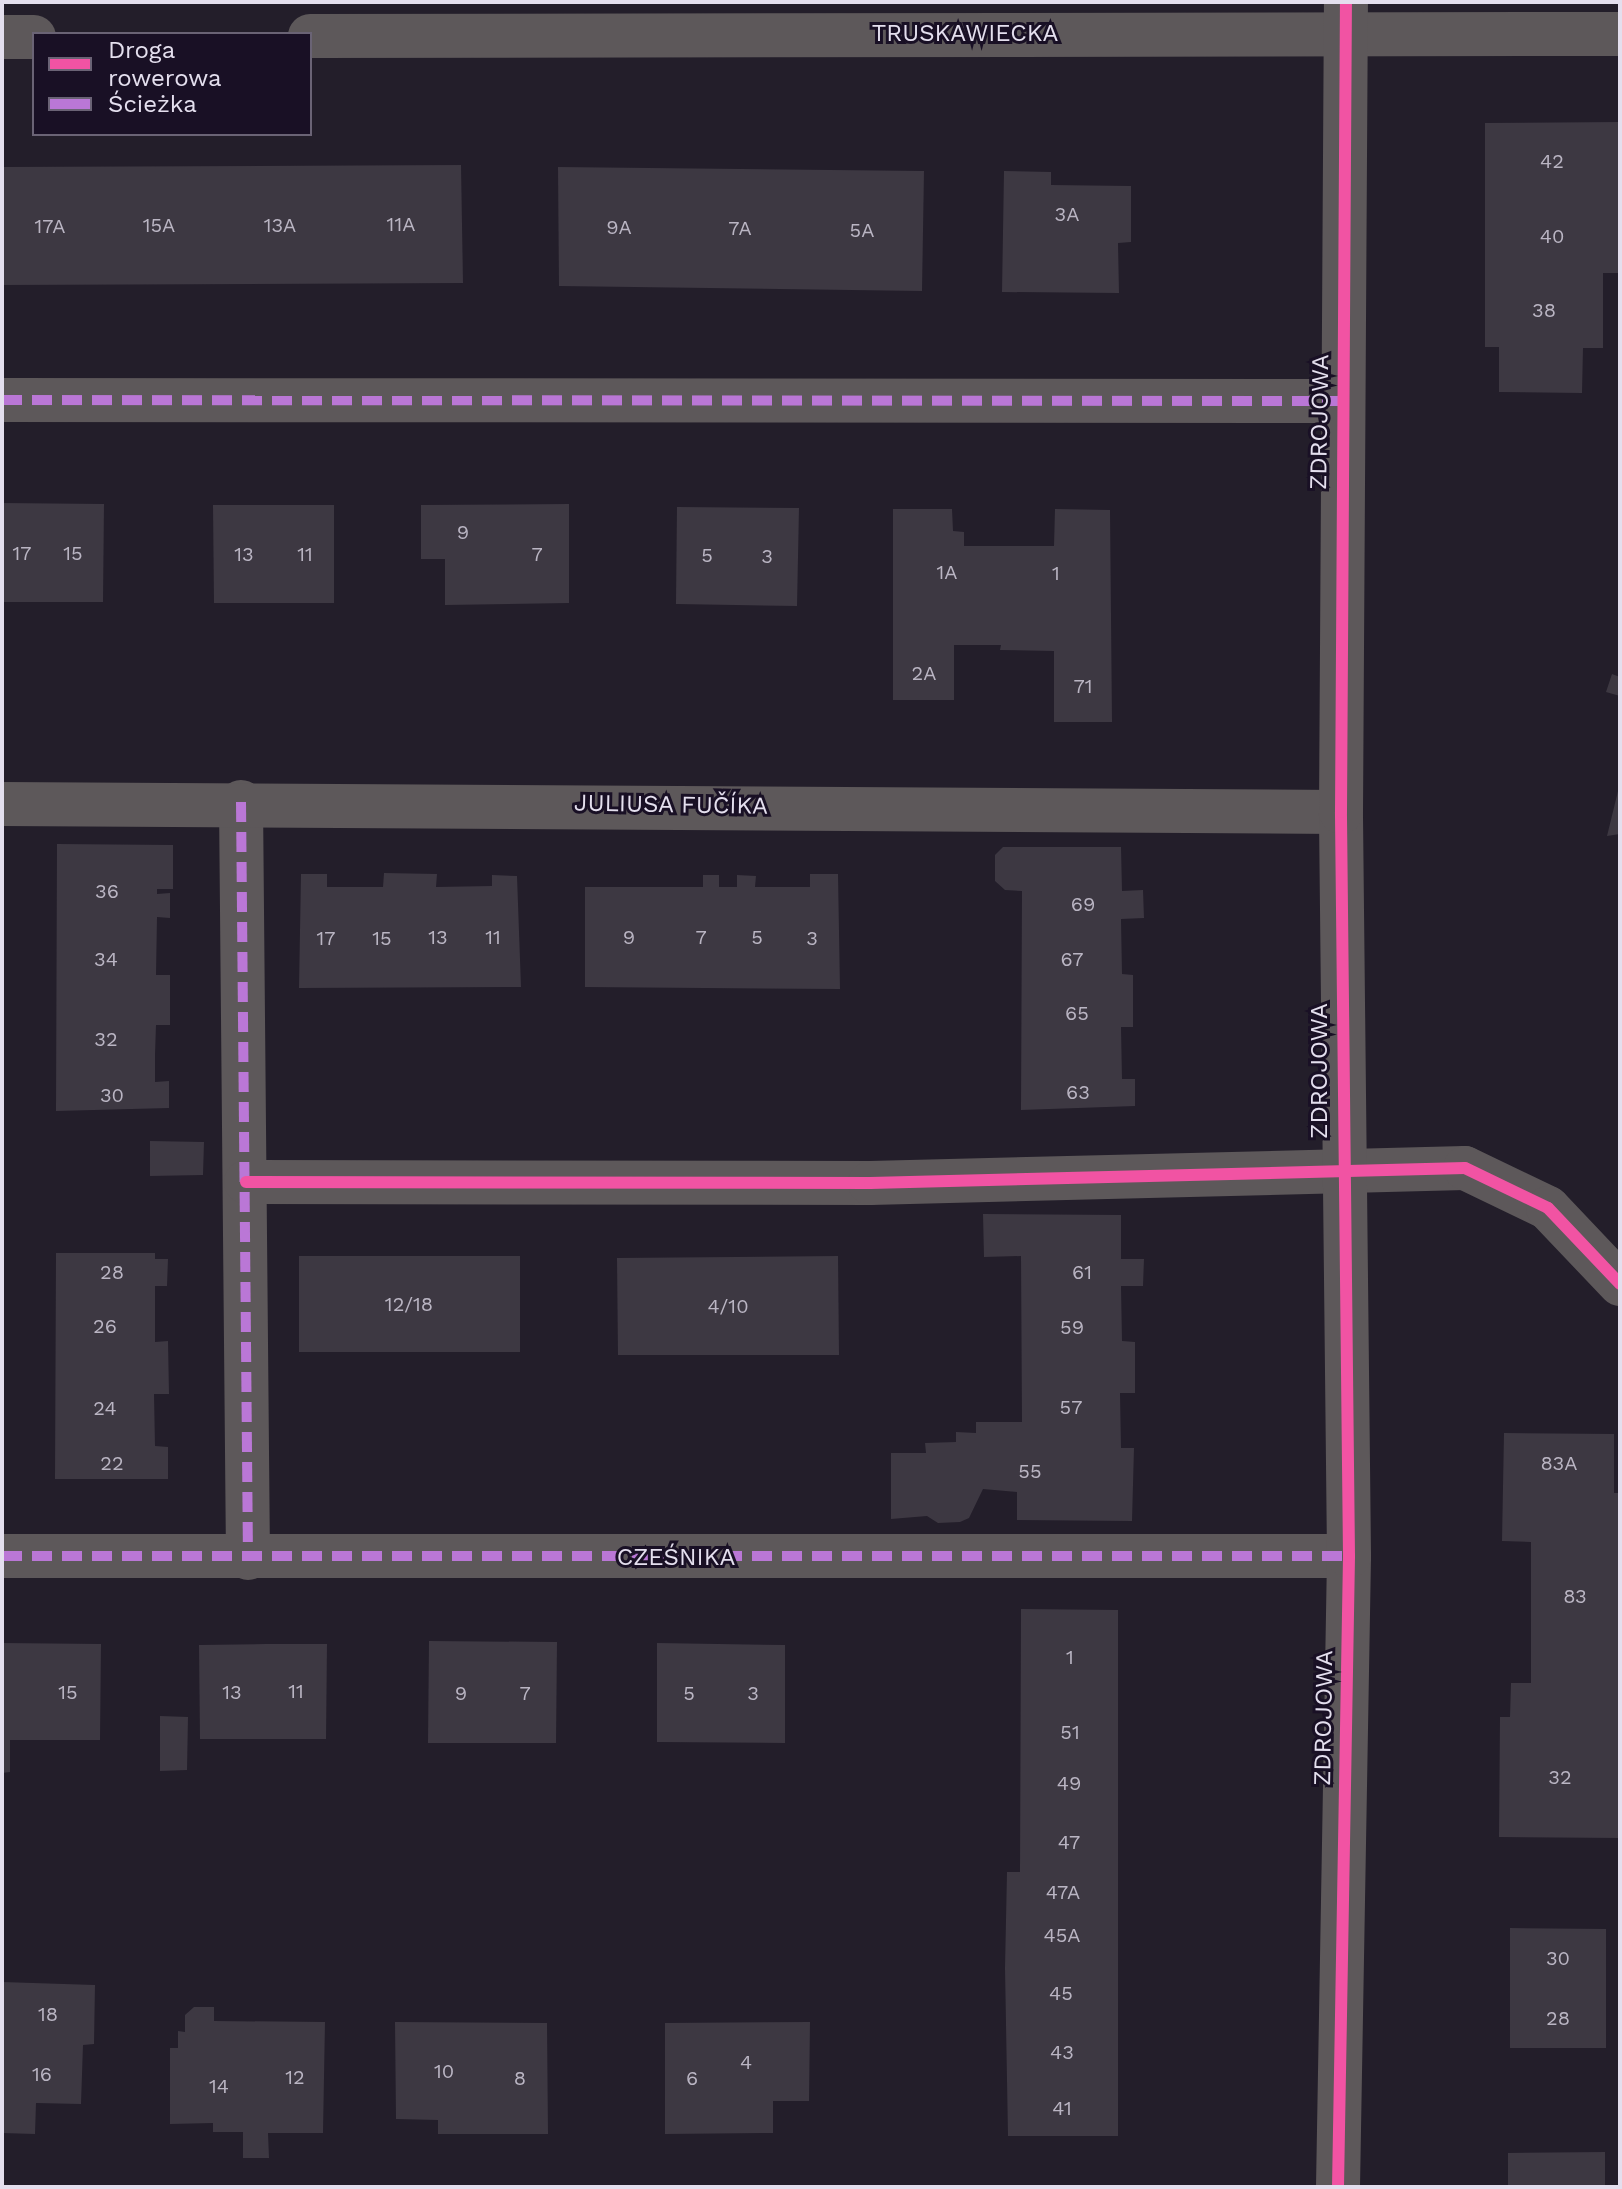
<!DOCTYPE html>
<html>
<head>
<meta charset="utf-8">
<style>
	body { margin:0 }
	#map { position:relative; width:1622px; height:2189px; overflow:hidden; background:#231e2a; font-family:"Work Sans",sans-serif }
	div>[style] { position:absolute }
	.building>* { inset:0; background:#3d3842 }
	.minor>* { height:44px; margin:-22px; padding:0 22px; transform-origin:22px; border-radius:22px; background:#5d585a }
	.quiet>* { height:10px; margin-top:-5px; transform-origin:0; background:repeating-linear-gradient(90deg,#ba77d6 0 20px,transparent 0 30px) }
	.cycleway>* { height:12px; margin:-6px; padding:0 6px; transform-origin:6px; border-radius:6px; background:#f153a3 }
	span { translate:-50% -50%; white-space:nowrap; text-align:center; line-height:1.15; -webkit-text-stroke:6px #191025; paint-order:stroke }
	.number-label { font-size:20px; color:#bab5c3 }
	.number-label span { -webkit-text-stroke-width:0 }
	.street-label { font-size:24px; color:#e4dfee }
	.frame { position:absolute; inset:0; border:4px solid #e4dfee; pointer-events:none }
	.legend { position:absolute; left:32px; top:32px; width:280px; height:104px; box-sizing:border-box; background:#191025; border:2px solid #6a6375; margin:0; padding:10px 14px; list-style:none; font-size:24px; color:#e4dfee }
	.legend li { display:flex; align-items:center; gap:16px; height:40px }
	.legend b { width:40px; border:2px solid #6a6375 }
</style>
</head>
<body>
<div id="map">
	<div class="building">
		<div style="clip-path:polygon(1620px 122px,1620px 273px,1603px 273px,1603px 348px,1583px 348px,1582px 393px,1499px 392px,1499px 347px,1485px 347px,1485px 123px)"></div>
		<div style="clip-path:polygon(461px 165px,463px 283px,2px 285px,2px 167px)"></div>
		<div style="clip-path:polygon(558px 167px,924px 171px,922px 291px,559px 286px)"></div>
		<div style="clip-path:polygon(1004px 171px,1051px 172px,1051px 185px,1131px 186px,1131px 242px,1118px 243px,1119px 293px,1002px 292px)"></div>
		<div style="clip-path:polygon(2px 503px,104px 504px,103px 602px,2px 602px)"></div>
		<div style="clip-path:polygon(569px 504px,569px 603px,445px 605px,445px 559px,421px 559px,421px 505px)"></div>
		<div style="clip-path:polygon(213px 505px,334px 505px,334px 603px,214px 603px)"></div>
		<div style="clip-path:polygon(677px 507px,799px 508px,797px 606px,676px 604px)"></div>
		<div style="clip-path:polygon(893px 509px,952px 509px,953px 531px,964px 532px,964px 546px,1054px 546px,1055px 509px,1110px 510px,1112px 722px,1054px 722px,1054px 651px,1000px 650px,1001px 645px,954px 645px,954px 700px,893px 700px)"></div>
		<div style="clip-path:polygon(1612px 674px,1620px 677px,1620px 696px,1606px 692px)"></div>
		<div style="clip-path:polygon(1619px 787px,1620px 834px,1607px 836px)"></div>
		<div style="clip-path:polygon(57px 844px,173px 845px,173px 889px,157px 889px,157px 894px,170px 893px,170px 918px,157px 917px,156px 975px,170px 975px,170px 1025px,156px 1025px,155px 1055px,155px 1082px,169px 1081px,169px 1108px,56px 1111px)"></div>
		<div style="clip-path:polygon(1003px 847px,1121px 847px,1122px 891px,1143px 890px,1144px 918px,1121px 919px,1122px 974px,1133px 975px,1133px 1027px,1121px 1027px,1122px 1079px,1135px 1079px,1135px 1106px,1021px 1110px,1022px 891px,1005px 890px,995px 881px,995px 855px)"></div>
		<div style="clip-path:polygon(384px 873px,437px 874px,436px 887px,492px 886px,492px 875px,517px 876px,521px 987px,299px 988px,301px 874px,327px 874px,327px 887px,383px 887px)"></div>
		<div style="clip-path:polygon(810px 874px,838px 874px,840px 989px,585px 987px,585px 887px,703px 887px,703px 875px,719px 875px,719px 887px,737px 887px,737px 875px,756px 876px,755px 887px,810px 887px)"></div>
		<div style="clip-path:polygon(150px 1141px,204px 1142px,203px 1175px,150px 1176px)"></div>
		<div style="clip-path:polygon(983px 1214px,1121px 1215px,1121px 1259px,1144px 1259px,1143px 1286px,1121px 1286px,1122px 1341px,1135px 1342px,1135px 1393px,1120px 1393px,1121px 1448px,1134px 1448px,1132px 1521px,1017px 1520px,1017px 1492px,983px 1489px,969px 1518px,960px 1522px,938px 1523px,927px 1516px,891px 1519px,891px 1453px,926px 1453px,925px 1443px,956px 1442px,956px 1432px,976px 1433px,976px 1422px,1022px 1422px,1021px 1256px,984px 1257px)"></div>
		<div style="clip-path:polygon(56px 1253px,155px 1253px,155px 1259px,168px 1259px,167px 1286px,155px 1286px,155px 1342px,168px 1341px,169px 1394px,154px 1394px,155px 1446px,168px 1447px,168px 1479px,55px 1479px)"></div>
		<div style="clip-path:polygon(299px 1256px,520px 1256px,520px 1352px,299px 1352px)"></div>
		<div style="clip-path:polygon(838px 1256px,839px 1355px,618px 1355px,617px 1258px)"></div>
		<div style="clip-path:polygon(1504px 1433px,1614px 1434px,1614px 1493px,1620px 1493px,1620px 1838px,1499px 1837px,1500px 1717px,1510px 1717px,1511px 1683px,1531px 1683px,1531px 1542px,1502px 1541px)"></div>
		<div style="clip-path:polygon(1021px 1609px,1118px 1610px,1118px 2136px,1008px 2136px,1005px 1968px,1007px 1872px,1020px 1872px)"></div>
		<div style="clip-path:polygon(429px 1641px,557px 1642px,556px 1743px,428px 1743px)"></div>
		<div style="clip-path:polygon(2px 1643px,101px 1644px,100px 1740px,10px 1740px,10px 1772px,2px 1773px)"></div>
		<div style="clip-path:polygon(657px 1643px,785px 1645px,785px 1743px,657px 1742px)"></div>
		<div style="clip-path:polygon(266px 1644px,327px 1644px,326px 1739px,200px 1739px,199px 1645px)"></div>
		<div style="clip-path:polygon(160px 1716px,188px 1717px,187px 1770px,160px 1771px)"></div>
		<div style="clip-path:polygon(1510px 1928px,1606px 1929px,1606px 2048px,1510px 2048px)"></div>
		<div style="clip-path:polygon(2px 1982px,95px 1985px,94px 2044px,83px 2045px,81px 2104px,36px 2103px,35px 2134px,2px 2133px)"></div>
		<div style="clip-path:polygon(194px 2007px,214px 2007px,214px 2021px,325px 2022px,323px 2133px,268px 2133px,269px 2158px,243px 2158px,243px 2132px,213px 2132px,213px 2123px,170px 2124px,170px 2048px,178px 2048px,178px 2031px,185px 2032px,185px 2015px)"></div>
		<div style="clip-path:polygon(395px 2022px,547px 2023px,548px 2134px,438px 2134px,438px 2120px,396px 2119px)"></div>
		<div style="clip-path:polygon(810px 2022px,809px 2101px,773px 2101px,773px 2133px,665px 2134px,665px 2023px)"></div>
		<div style="clip-path:polygon(1605px 2152px,1605px 2187px,1508px 2187px,1508px 2153px)"></div>
	</div>
	<div class="minor">
		<div style="left:310px;top:36px;width:1310px;rotate:-0.09deg"></div>
		<div style="left:2px;top:37px;width:32px"></div>
		<div style="left:2px;top:400px;width:1340px;rotate:0.04deg"></div>
		<div style="left:241px;top:802px;width:756px;rotate:89.47deg"></div>
		<div style="left:2px;top:804px;width:1339px;rotate:0.34deg"></div>
		<div style="left:246px;top:1182px;width:624px;rotate:0.09deg"></div>
		<div style="left:870px;top:1183px;width:595px;rotate:-1.44deg"></div>
		<div style="left:1465px;top:1168px;width:92px;rotate:25.7deg"></div>
		<div style="left:1548px;top:1208px;width:105px;rotate:46.5deg"></div>
		<div style="left:2px;top:1556px;width:1347px"></div>
		<div style="left:1338px;top:2187px;width:631px;rotate:-89deg"></div>
		<div style="left:1349px;top:1556px;width:744px;rotate:-90.62deg"></div>
		<div style="left:1341px;top:812px;width:810px;rotate:-89.65deg"></div>
	</div>
	<div class="quiet">
		<div style="left:2px;top:400px;width:1340px;rotate:0.04deg"></div>
		<div style="left:241px;top:802px;width:756px;rotate:89.47deg"></div>
		<div style="left:2px;top:1556px;width:1347px"></div>
	</div>
	<div class="cycleway">
		<div style="left:246px;top:1182px;width:624px;rotate:0.09deg"></div>
		<div style="left:870px;top:1183px;width:595px;rotate:-1.44deg"></div>
		<div style="left:1465px;top:1168px;width:92px;rotate:25.7deg"></div>
		<div style="left:1548px;top:1208px;width:105px;rotate:46.5deg"></div>
		<div style="left:1338px;top:2187px;width:631px;rotate:-89deg"></div>
		<div style="left:1349px;top:1556px;width:744px;rotate:-90.62deg"></div>
		<div style="left:1341px;top:812px;width:810px;rotate:-89.65deg"></div>
	</div>
	<div class="number-label">
		<span style="left:1552px;top:161px">42</span>
		<span style="left:1067px;top:214px">3A</span>
		<span style="left:401px;top:224px">11A</span>
		<span style="left:159px;top:225px">15A</span>
		<span style="left:280px;top:225px">13A</span>
		<span style="left:50px;top:226px">17A</span>
		<span style="left:619px;top:227px">9A</span>
		<span style="left:740px;top:228px">7A</span>
		<span style="left:862px;top:230px">5A</span>
		<span style="left:1552px;top:236px">40</span>
		<span style="left:1544px;top:310px">38</span>
		<span style="left:463px;top:532px">9</span>
		<span style="left:22px;top:553px">17</span>
		<span style="left:73px;top:553px">15</span>
		<span style="left:244px;top:554px">13</span>
		<span style="left:305px;top:554px">11</span>
		<span style="left:537px;top:554px">7</span>
		<span style="left:707px;top:555px">5</span>
		<span style="left:767px;top:556px">3</span>
		<span style="left:947px;top:572px">1A</span>
		<span style="left:1056px;top:573px">1</span>
		<span style="left:924px;top:673px">2A</span>
		<span style="left:1083px;top:686px">71</span>
		<span style="left:107px;top:891px">36</span>
		<span style="left:1083px;top:904px">69</span>
		<span style="left:438px;top:937px">13</span>
		<span style="left:493px;top:937px">11</span>
		<span style="left:629px;top:937px">9</span>
		<span style="left:701px;top:937px">7</span>
		<span style="left:757px;top:937px">5</span>
		<span style="left:326px;top:938px">17</span>
		<span style="left:382px;top:938px">15</span>
		<span style="left:812px;top:938px">3</span>
		<span style="left:106px;top:959px">34</span>
		<span style="left:1072px;top:959px">67</span>
		<span style="left:1077px;top:1013px">65</span>
		<span style="left:106px;top:1039px">32</span>
		<span style="left:1078px;top:1092px">63</span>
		<span style="left:112px;top:1095px">30</span>
		<span style="left:112px;top:1272px">28</span>
		<span style="left:1082px;top:1272px">61</span>
		<span style="left:409px;top:1304px">12/18</span>
		<span style="left:728px;top:1306px">4/10</span>
		<span style="left:105px;top:1326px">26</span>
		<span style="left:1072px;top:1327px">59</span>
		<span style="left:1071px;top:1407px">57</span>
		<span style="left:105px;top:1408px">24</span>
		<span style="left:112px;top:1463px">22</span>
		<span style="left:1559px;top:1463px">83A</span>
		<span style="left:1030px;top:1471px">55</span>
		<span style="left:1575px;top:1596px">83</span>
		<span style="left:1070px;top:1657px">1</span>
		<span style="left:296px;top:1691px">11</span>
		<span style="left:68px;top:1692px">15</span>
		<span style="left:232px;top:1692px">13</span>
		<span style="left:461px;top:1693px">9</span>
		<span style="left:525px;top:1693px">7</span>
		<span style="left:689px;top:1693px">5</span>
		<span style="left:753px;top:1693px">3</span>
		<span style="left:1070px;top:1732px">51</span>
		<span style="left:1560px;top:1777px">32</span>
		<span style="left:1069px;top:1783px">49</span>
		<span style="left:1069px;top:1842px">47</span>
		<span style="left:1063px;top:1892px">47A</span>
		<span style="left:1062px;top:1935px">45A</span>
		<span style="left:1558px;top:1958px">30</span>
		<span style="left:1061px;top:1993px">45</span>
		<span style="left:48px;top:2014px">18</span>
		<span style="left:1558px;top:2018px">28</span>
		<span style="left:1062px;top:2052px">43</span>
		<span style="left:746px;top:2062px">4</span>
		<span style="left:444px;top:2071px">10</span>
		<span style="left:42px;top:2074px">16</span>
		<span style="left:295px;top:2077px">12</span>
		<span style="left:520px;top:2078px">8</span>
		<span style="left:692px;top:2078px">6</span>
		<span style="left:219px;top:2086px">14</span>
		<span style="left:1062px;top:2108px">41</span>
	</div>
	<div class="street-label">
		<span style="left:965px;top:34px">TRUSKAWIECKA</span>
		<span style="left:1320px;top:422px;rotate:-89deg">ZDROJOWA</span>
		<span style="left:671px;top:805px;rotate:1deg">JULIUSA FUČÍKA</span>
		<span style="left:1320px;top:1071px;rotate:-90deg">ZDROJOWA</span>
		<span style="left:676px;top:1558px">CZEŚNIKA</span>
		<span style="left:1324px;top:1718px;rotate:-89deg">ZDROJOWA</span>
	</div>
	<div class="frame"></div>
	<ul class="legend">
	<li><b style="height:10px;background:#f153a3"></b>Droga rowerowa</li>
	<li><b style="height:10px;background:#ba77d6"></b>Ścieżka</li>
	</ul>
</div>
</body>
</html>
